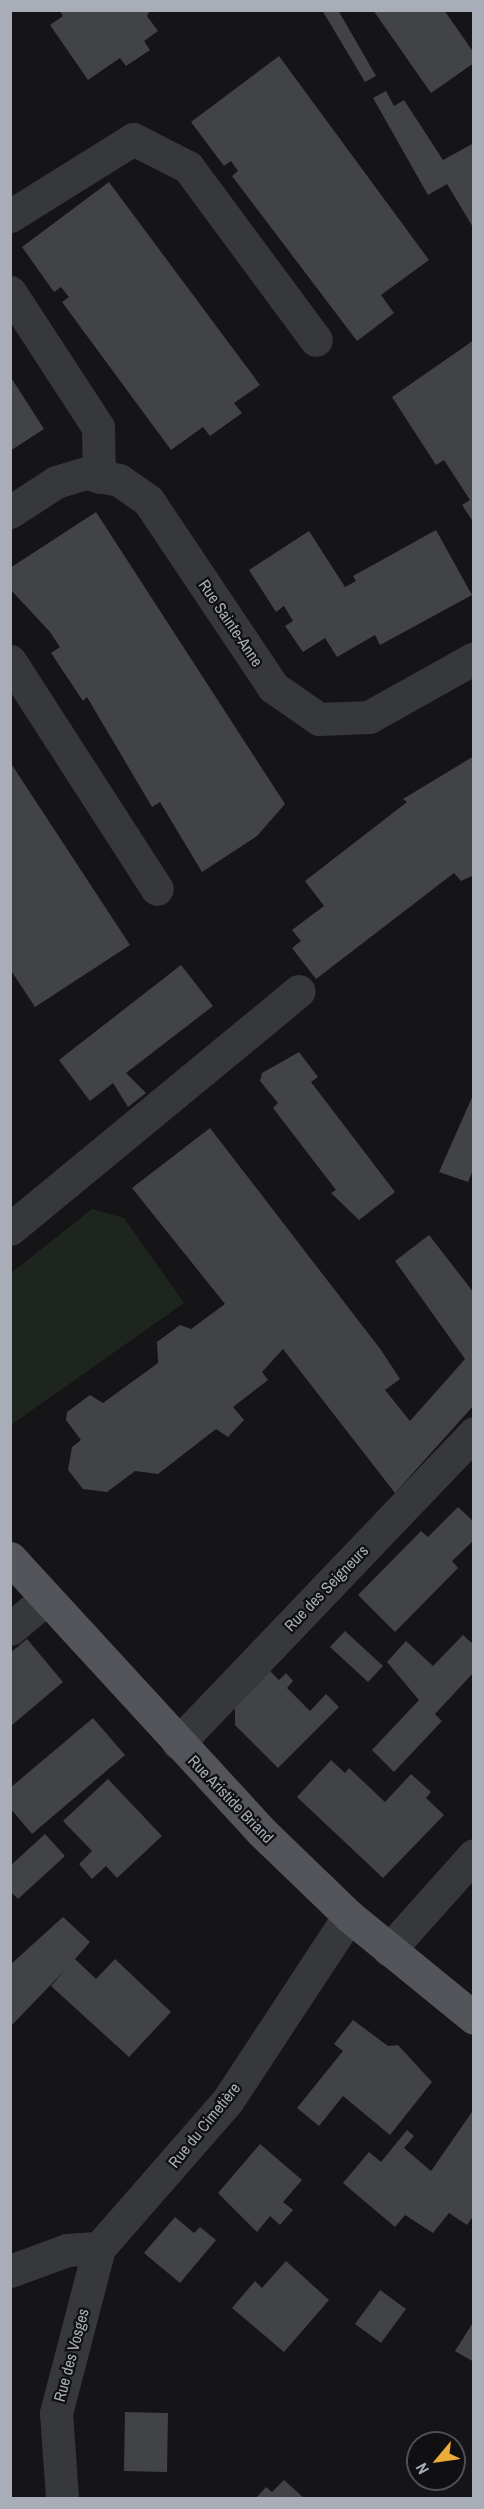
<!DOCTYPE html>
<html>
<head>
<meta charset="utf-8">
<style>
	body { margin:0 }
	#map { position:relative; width:484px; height:2509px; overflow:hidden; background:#151517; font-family:"Archivo Narrow",sans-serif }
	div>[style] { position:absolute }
	.green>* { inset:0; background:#1e251e }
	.building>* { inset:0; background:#424347 }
	.minor>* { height:33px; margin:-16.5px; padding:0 16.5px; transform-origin:16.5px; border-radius:16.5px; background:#37383c }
	.major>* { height:33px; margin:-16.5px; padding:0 16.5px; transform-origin:16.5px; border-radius:16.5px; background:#53555b }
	span { translate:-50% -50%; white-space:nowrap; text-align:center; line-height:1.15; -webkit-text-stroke:4.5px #101012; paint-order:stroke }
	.street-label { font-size:16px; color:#a8adb7 }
	.frame { position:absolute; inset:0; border:12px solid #a8adb7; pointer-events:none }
	.north { position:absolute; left:406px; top:2431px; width:60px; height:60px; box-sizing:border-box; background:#101012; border:2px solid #4d4f54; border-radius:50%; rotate:241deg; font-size:16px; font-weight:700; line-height:24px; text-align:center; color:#a8adb7 }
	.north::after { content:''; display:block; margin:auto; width:21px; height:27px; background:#ecac38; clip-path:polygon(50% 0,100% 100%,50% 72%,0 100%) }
</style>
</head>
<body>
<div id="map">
	<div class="green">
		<div style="clip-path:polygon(92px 1209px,124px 1218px,184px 1303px,11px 1425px,11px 1273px)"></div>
	</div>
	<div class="building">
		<div style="clip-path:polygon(59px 10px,150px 10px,147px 16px,158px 31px,144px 41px,150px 50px,126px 66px,120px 58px,88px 80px,50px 25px,63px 16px)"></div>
		<div style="clip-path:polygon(322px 10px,338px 10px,376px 76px,365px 82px)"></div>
		<div style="clip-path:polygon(373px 10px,444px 10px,474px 53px,474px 63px,431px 93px)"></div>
		<div style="clip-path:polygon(279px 56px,429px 260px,381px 295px,394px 313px,357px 341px,232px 176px,238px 171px,231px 161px,224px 166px,191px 122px)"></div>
		<div style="clip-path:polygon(386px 91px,394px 106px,404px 100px,443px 160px,474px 143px,474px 229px,447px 184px,428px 195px,373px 98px)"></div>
		<div style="clip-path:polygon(109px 182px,260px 385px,234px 403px,242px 413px,210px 436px,203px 427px,171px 450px,62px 302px,69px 297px,61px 287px,54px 292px,22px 247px)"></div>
		<div style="clip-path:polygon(474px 340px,474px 523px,462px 505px,470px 500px,444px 460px,436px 465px,392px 397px)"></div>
		<div style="clip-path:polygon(10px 376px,44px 429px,10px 451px)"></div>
		<div style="clip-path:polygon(96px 512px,285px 804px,257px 836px,202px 872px,160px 802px,152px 807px,87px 697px,83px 701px,51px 653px,60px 647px,50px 632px,10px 589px,10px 568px)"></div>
		<div style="clip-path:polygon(436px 530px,472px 595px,380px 645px,375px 635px,337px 657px,325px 638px,303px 652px,285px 626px,293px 621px,284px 606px,276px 612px,249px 570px,309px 531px,345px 587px,356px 581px,353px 576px)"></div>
		<div style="clip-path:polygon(474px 756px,474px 875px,461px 881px,454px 873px,316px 979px,292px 948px,301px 941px,292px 930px,324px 906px,305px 881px,407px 802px,403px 799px)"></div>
		<div style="clip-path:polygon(10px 762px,130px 945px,35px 1007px,10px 969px)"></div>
		<div style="clip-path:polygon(181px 965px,213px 1006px,126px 1073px,146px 1093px,128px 1107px,113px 1083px,90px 1101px,59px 1060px)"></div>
		<div style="clip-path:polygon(299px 1052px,318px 1077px,311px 1082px,395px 1192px,359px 1220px,331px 1193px,336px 1190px,273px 1108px,278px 1103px,260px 1081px,262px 1073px)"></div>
		<div style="clip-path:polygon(474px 1093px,474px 1168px,468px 1182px,439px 1172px)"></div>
		<div style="clip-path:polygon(210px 1128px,381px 1350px,400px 1379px,385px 1390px,410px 1421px,465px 1359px,395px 1261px,429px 1235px,474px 1293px,474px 1405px,395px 1493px,283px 1349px,262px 1372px,268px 1380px,233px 1407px,244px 1420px,228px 1437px,216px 1429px,158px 1474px,135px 1471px,107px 1492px,83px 1489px,68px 1470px,72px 1447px,81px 1440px,66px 1420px,67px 1412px,90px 1395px,103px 1403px,158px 1363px,157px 1342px,180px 1325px,191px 1329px,225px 1304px,132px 1188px)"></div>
		<div style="clip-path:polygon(458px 1507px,474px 1522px,474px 1540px,452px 1561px,458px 1568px,395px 1632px,358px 1595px,421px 1531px,428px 1537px)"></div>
		<div style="clip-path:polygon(345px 1631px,383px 1666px,368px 1682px,330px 1647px)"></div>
		<div style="clip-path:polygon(463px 1635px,474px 1645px,474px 1672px,435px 1714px,442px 1721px,394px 1772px,372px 1750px,419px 1700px,387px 1662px,406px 1641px,433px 1666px)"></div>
		<div style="clip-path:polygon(27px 1639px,63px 1682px,12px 1725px,10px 1653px)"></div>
		<div style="clip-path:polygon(270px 1671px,279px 1680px,286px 1673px,293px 1681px,287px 1688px,310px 1711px,326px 1694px,339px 1707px,278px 1768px,235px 1725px,235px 1706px)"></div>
		<div style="clip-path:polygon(93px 1718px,125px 1755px,32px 1834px,10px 1808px,10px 1788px)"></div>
		<div style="clip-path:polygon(331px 1760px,345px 1773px,349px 1768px,385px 1802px,411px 1774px,431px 1792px,426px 1798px,444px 1815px,383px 1878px,297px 1797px)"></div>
		<div style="clip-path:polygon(108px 1779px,162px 1836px,117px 1878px,106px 1866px,92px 1879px,79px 1864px,92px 1851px,63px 1821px)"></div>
		<div style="clip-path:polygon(45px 1834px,65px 1856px,18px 1899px,10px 1891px,10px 1866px)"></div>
		<div style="clip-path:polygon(63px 1917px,90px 1942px,75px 1959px,96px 1979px,115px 1959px,171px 2012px,129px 2057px,51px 1986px,65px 1970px,10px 2027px,10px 1965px)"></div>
		<div style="clip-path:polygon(353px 2020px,388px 2046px,398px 2045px,432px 2082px,390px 2135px,343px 2096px,319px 2126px,297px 2108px,343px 2051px,334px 2044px)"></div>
		<div style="clip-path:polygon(474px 2109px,474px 2215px,467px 2225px,449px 2213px,433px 2233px,405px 2215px,395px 2227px,343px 2183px,369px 2152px,381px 2162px,407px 2130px,414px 2136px,404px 2148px,431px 2171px)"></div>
		<div style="clip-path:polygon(260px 2144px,302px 2180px,283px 2202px,293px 2210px,280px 2225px,270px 2216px,257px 2232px,218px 2193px)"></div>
		<div style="clip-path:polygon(175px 2217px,194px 2233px,200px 2227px,216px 2240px,180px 2283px,144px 2253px)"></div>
		<div style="clip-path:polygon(286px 2261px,329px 2300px,284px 2352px,232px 2308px,255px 2281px,262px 2288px)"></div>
		<div style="clip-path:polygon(380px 2290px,406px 2309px,381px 2343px,355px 2324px)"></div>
		<div style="clip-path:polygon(474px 2321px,474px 2362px,455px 2351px)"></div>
		<div style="clip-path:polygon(125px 2412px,168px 2413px,167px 2472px,124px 2471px)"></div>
		<div style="clip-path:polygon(284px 2480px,304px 2498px,256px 2498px,266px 2487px,272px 2492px)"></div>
	</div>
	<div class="minor">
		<div style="left:10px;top:216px;width:145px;rotate:-32deg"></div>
		<div style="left:133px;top:139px;width:62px;rotate:27deg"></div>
		<div style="left:188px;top:167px;width:215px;rotate:53.5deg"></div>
		<div style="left:10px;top:292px;width:161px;rotate:56.9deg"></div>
		<div style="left:98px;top:427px;width:50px;rotate:88.9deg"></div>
		<div style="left:10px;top:512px;width:55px;rotate:-33.1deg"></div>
		<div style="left:56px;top:482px;width:31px;rotate:-17deg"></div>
		<div style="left:86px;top:473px;width:34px;rotate:12deg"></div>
		<div style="left:119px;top:480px;width:35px;rotate:35deg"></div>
		<div style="left:148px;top:500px;width:225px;rotate:56.2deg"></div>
		<div style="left:273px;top:687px;width:56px;rotate:34.8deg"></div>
		<div style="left:319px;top:719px;width:50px;rotate:-2.3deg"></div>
		<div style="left:369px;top:717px;width:120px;rotate:-29.3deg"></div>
		<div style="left:10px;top:661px;width:271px;rotate:57.2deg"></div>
		<div style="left:10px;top:1229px;width:374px;rotate:-39.5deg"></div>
		<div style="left:10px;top:1629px;width:48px;rotate:-40deg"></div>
		<div style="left:178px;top:1743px;width:429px;rotate:-46.3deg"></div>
		<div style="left:389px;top:1950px;width:127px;rotate:-48.2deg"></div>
		<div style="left:10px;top:2271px;width:61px;rotate:-20.2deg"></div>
		<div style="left:67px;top:2250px;width:32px;rotate:-4deg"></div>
		<div style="left:99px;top:2248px;width:196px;rotate:-48.9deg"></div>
		<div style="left:228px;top:2100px;width:220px;rotate:-56.7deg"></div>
		<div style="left:62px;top:2498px;width:85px;rotate:-94deg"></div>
		<div style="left:56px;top:2413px;width:171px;rotate:-75.4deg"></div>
	</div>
	<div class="major">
		<div style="left:10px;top:1558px;width:371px;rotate:47.4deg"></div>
		<div style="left:261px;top:1831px;width:122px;rotate:44deg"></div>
		<div style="left:349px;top:1916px;width:161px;rotate:39.2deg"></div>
	</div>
	<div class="street-label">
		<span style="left:231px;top:623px;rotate:56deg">Rue Sainte-Anne</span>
		<span style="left:326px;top:1588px;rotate:-46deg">Rue des Seigneurs</span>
		<span style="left:231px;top:1799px;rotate:46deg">Rue Aristide Briand</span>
		<span style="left:204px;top:2125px;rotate:-51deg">Rue du Cimetière</span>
		<span style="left:71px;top:2355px;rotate:-75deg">Rue des Vosges</span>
	</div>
	<div class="frame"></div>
	<div class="north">N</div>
</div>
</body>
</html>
